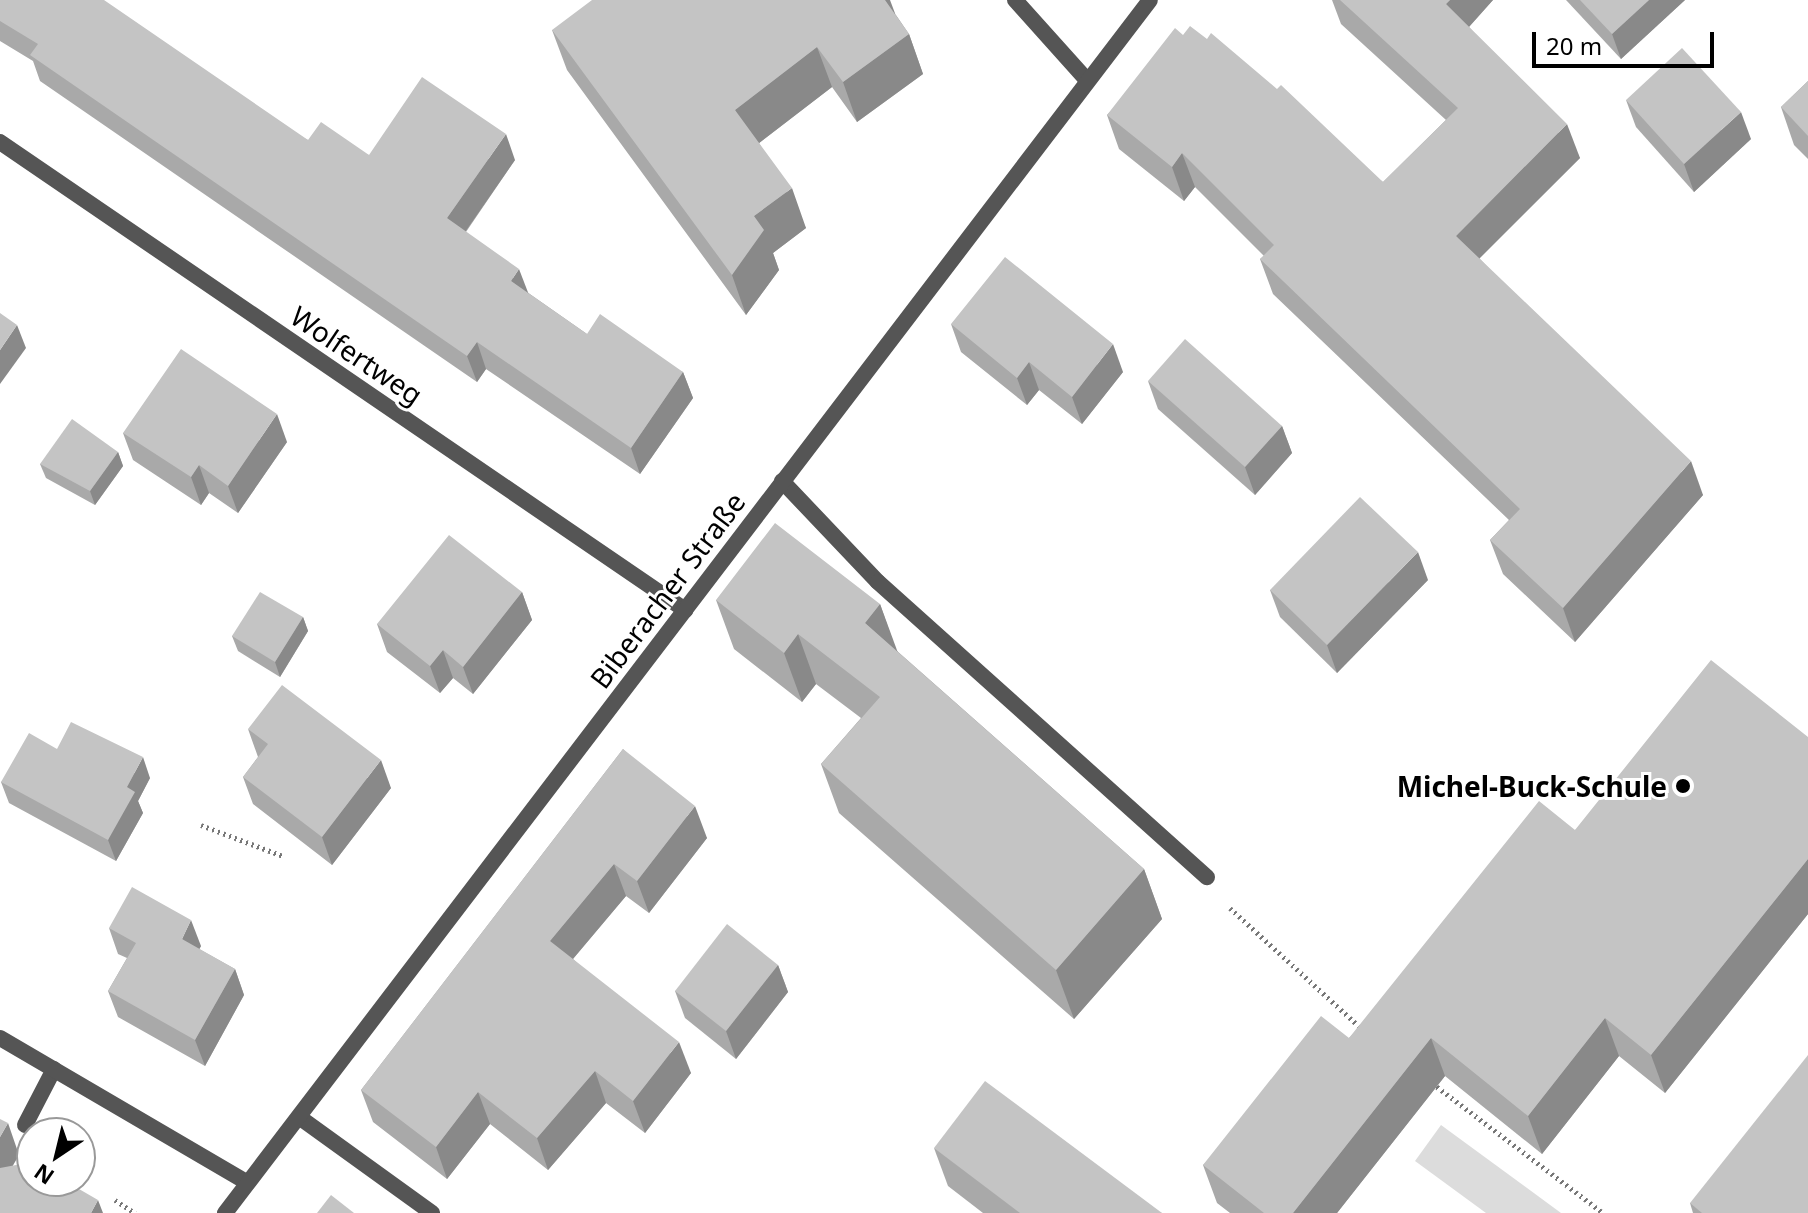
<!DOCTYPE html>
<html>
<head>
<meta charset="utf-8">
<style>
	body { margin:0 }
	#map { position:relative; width:1808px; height:1213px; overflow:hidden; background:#fff; font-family:"Noto Sans",sans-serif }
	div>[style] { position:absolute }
	.green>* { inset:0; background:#dcdcdc }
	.path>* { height:5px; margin-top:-2.5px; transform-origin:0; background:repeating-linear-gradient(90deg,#777 0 2px,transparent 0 6px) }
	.service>* { height:16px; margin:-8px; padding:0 8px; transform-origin:8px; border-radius:8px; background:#555 }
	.minor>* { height:16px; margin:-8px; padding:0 8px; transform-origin:8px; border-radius:8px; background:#555 }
	.tertiary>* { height:16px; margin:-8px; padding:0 8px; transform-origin:8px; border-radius:8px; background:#555 }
	.wall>* { inset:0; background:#a9a9a9 }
	.shaded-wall>* { inset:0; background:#898989 }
	.building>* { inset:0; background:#c4c4c4 }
	.dots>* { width:22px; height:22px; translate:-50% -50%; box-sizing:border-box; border:4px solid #fff; border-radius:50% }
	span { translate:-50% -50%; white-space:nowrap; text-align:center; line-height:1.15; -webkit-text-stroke:6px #fff; paint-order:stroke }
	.street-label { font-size:28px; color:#000 }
	.poi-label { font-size:28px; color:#000; font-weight:700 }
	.right { translate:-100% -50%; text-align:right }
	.north { position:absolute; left:16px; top:1117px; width:80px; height:80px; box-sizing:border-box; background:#fff; border:2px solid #999; border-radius:50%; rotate:215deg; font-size:22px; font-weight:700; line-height:32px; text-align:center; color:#000 }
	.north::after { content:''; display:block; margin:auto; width:28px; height:36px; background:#000; clip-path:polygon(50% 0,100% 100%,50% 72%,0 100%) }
	.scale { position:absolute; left:1532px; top:32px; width:182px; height:36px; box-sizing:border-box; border:4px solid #000; border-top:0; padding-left:10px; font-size:24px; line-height:28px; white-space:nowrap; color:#000; -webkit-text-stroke:6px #fff; paint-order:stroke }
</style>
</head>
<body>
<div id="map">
	<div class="green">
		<div style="clip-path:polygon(1441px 1125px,1561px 1213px,1486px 1213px,1415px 1161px)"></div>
	</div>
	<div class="path">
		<div style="left:201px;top:825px;width:88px;rotate:20.7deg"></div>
		<div style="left:1230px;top:908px;width:182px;rotate:42.5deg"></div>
		<div style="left:1432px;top:1083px;width:215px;rotate:37.2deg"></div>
		<div style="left:115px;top:1200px;width:24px;rotate:33deg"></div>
	</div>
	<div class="service">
		<div style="left:782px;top:481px;width:139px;rotate:46.5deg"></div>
		<div style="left:878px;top:582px;width:442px;rotate:41.9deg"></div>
		<div style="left:25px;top:1125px;width:63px;rotate:-62.6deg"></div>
	</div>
	<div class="minor">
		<div style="left:0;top:142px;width:830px;rotate:34.34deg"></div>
		<div style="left:299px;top:1117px;width:164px;rotate:35.8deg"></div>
	</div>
	<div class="tertiary">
		<div style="left:1015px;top:0;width:105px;rotate:48.1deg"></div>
		<div style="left:0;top:1038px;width:287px;rotate:30.3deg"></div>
		<div style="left:225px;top:1213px;width:1525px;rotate:-52.67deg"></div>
	</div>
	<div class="wall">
		<div style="clip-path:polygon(0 0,308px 140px,369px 155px,515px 160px,466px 232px,527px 292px,587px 334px,683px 372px,693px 398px,640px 474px,486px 369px,477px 382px,40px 81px,33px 61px,0 41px)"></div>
		<div style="clip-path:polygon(1332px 0,1493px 0,1469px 27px,1580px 158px,1479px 258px,1703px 495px,1575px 642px,1503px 574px,1490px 540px,1509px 520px,1273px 294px,1260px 259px,1264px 256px,1195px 187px,1184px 201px,1119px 149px,1107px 115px,1183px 35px,1383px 182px,1446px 120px,1341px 24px)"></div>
		<div style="clip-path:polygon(1566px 0,1685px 0,1621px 59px)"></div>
		<div style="clip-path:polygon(896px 15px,909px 34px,923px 74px,857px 122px,832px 87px,759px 143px,806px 228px,773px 253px,779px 270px,746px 315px,567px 70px,552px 30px)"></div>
		<div style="clip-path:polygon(1808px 81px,1808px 159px,1794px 145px,1781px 107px)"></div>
		<div style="clip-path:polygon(1626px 100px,1751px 139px,1694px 192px,1636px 127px)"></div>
		<div style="clip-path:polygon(951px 324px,1123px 372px,1082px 424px,1039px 390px,1027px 405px,961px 352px)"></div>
		<div style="clip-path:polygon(1148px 381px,1282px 426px,1292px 453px,1255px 495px,1158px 409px)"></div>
		<div style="clip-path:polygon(123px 433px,287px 442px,238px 513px,209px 493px,201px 505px,133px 460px)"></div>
		<div style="clip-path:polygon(118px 452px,123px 466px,95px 505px,46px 478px,40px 464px)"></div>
		<div style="clip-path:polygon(1428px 580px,1337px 673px,1280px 617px,1270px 590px)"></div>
		<div style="clip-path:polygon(522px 592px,532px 620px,473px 694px,453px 678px,440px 693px,387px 652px,377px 624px)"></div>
		<div style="clip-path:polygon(716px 600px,880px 604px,896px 650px,1144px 869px,1162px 919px,1074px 1019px,839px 813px,821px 764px,861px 718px,816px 684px,802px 702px,734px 649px)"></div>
		<div style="clip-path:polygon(303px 617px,308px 631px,280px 677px,238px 651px,232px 636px)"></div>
		<div style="clip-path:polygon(248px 729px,391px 788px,332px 865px,253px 804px,243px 777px,258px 757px)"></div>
		<div style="clip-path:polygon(1808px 737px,1808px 914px,1665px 1093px,1619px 1056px,1542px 1154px,1445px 1076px,1337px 1213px,1230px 1213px,1217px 1203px,1203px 1165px,1349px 1038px,1575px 830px)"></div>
		<div style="clip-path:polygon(57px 749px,150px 778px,138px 801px,143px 813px,116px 861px,9px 803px,1px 782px)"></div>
		<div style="clip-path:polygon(623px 749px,707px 838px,649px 913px,626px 896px,573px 959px,691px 1073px,645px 1133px,606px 1103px,548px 1170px,490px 1124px,447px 1179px,373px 1122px,361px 1090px)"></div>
		<div style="clip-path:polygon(109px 928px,201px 946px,199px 949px,235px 969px,244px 995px,205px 1066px,118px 1017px,108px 991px,127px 958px,118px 954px)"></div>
		<div style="clip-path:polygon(778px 965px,788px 992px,736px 1059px,685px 1018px,675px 991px)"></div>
		<div style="clip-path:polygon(934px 1148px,1162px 1213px,983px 1213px,948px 1186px)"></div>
		<div style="clip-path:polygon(1690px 1203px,1808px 1213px,1693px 1213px)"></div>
	</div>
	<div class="shaded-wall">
		<div style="clip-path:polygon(879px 0,890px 0,896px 16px)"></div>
		<div style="clip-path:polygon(1450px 0,1493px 0,1459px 38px,1446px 4px)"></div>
		<div style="clip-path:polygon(1649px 0,1685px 0,1621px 59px,1612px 34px)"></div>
		<div style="clip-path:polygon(909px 34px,923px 74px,857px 122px,843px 82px)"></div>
		<div style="clip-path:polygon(817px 47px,832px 87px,750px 150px,735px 110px)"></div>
		<div style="clip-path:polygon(1741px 112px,1751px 139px,1694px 192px,1684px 164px)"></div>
		<div style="clip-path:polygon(1567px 124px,1580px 158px,1468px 270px,1456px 236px)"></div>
		<div style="clip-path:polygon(506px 134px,515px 160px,456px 245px,447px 218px)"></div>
		<div style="clip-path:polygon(1182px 153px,1195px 187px,1184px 201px,1172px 167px)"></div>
		<div style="clip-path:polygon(792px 188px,806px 228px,773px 253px,779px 270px,746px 315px,732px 275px,754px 216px)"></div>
		<div style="clip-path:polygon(519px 269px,529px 295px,511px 281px)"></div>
		<div style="clip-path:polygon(17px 325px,26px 348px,0 384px,0 350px)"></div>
		<div style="clip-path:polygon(477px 342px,486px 369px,477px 382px,467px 356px)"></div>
		<div style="clip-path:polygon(1113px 344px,1123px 372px,1082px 424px,1072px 397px)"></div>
		<div style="clip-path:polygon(1029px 362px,1039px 390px,1027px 405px,1017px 378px)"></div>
		<div style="clip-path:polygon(683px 372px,693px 398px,640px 474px,631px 448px)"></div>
		<div style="clip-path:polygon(277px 414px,287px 442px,238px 513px,228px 486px)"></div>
		<div style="clip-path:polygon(1282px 426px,1292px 453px,1255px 495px,1245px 467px)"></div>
		<div style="clip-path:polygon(118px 452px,123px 466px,95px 505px,90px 491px)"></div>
		<div style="clip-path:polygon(1691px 461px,1703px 495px,1575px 642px,1563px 608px)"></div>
		<div style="clip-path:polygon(199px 465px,209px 493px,201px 505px,191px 477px)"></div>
		<div style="clip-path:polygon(1418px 552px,1428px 580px,1337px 673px,1327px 645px)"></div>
		<div style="clip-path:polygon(522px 592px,532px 620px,473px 694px,463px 667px)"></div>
		<div style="clip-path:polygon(880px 604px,898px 653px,865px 623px)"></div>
		<div style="clip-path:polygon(303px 617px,308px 631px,280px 677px,275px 662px)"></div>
		<div style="clip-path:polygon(798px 634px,816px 684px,802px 702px,784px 653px)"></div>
		<div style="clip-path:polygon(443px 650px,453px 678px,440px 693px,430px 666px)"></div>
		<div style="clip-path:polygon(143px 757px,150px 778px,138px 801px,143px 813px,116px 861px,108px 840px,127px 787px)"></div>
		<div style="clip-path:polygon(381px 760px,391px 788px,332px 865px,322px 837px)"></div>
		<div style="clip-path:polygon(695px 806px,707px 838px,649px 913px,637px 881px)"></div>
		<div style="clip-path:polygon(1808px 859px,1808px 914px,1665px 1093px,1651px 1055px)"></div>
		<div style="clip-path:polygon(614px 864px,626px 896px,561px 973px,550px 941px)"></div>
		<div style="clip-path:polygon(1144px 869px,1162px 919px,1074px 1019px,1056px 970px)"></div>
		<div style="clip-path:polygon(191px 920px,201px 946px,191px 965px,182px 939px)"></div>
		<div style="clip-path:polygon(778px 965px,788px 992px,736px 1059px,726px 1031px)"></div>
		<div style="clip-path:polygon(235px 969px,244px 995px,205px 1066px,195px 1040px)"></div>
		<div style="clip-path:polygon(1605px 1018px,1619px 1056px,1542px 1154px,1528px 1116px)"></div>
		<div style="clip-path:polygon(1431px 1038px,1445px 1076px,1337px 1213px,1293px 1213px)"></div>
		<div style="clip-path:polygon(679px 1042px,691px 1073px,645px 1133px,633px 1101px)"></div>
		<div style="clip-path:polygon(595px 1071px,606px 1103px,548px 1170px,537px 1138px)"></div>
		<div style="clip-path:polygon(478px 1092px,490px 1124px,447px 1179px,436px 1147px)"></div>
		<div style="clip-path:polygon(8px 1123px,19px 1155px,0 1188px,0 1137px)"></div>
		<div style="clip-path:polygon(98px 1200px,103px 1213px,91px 1213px)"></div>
	</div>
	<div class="building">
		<div style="clip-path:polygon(0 0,104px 0,308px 140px,321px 122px,369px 155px,422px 77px,506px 134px,447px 218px,519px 269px,511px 281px,587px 334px,600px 314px,683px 372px,631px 448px,477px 342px,467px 356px,30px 55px,38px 44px,0 21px)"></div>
		<div style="clip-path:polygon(592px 0,885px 0,909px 34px,843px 82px,817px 47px,735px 110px,792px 188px,754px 216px,764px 230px,732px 275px,552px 30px)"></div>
		<div style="clip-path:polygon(1340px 0,1450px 0,1446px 4px,1567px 124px,1456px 236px,1691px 461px,1563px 608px,1490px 540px,1520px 509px,1260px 259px,1274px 245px,1182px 153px,1172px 167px,1107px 115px,1175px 28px,1183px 35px,1190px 26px,1207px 39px,1211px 33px,1277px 89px,1281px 85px,1383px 182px,1458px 108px)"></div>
		<div style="clip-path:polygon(1580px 0,1649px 0,1612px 34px)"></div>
		<div style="clip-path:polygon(1682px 48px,1741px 112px,1684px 164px,1626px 100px)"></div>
		<div style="clip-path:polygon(1808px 81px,1808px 136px,1781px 107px)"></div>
		<div style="clip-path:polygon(1005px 257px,1113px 344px,1072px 397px,1029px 362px,1017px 378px,951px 324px)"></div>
		<div style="clip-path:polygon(0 313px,17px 325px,0 350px)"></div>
		<div style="clip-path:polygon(1185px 339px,1282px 426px,1245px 467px,1148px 381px)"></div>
		<div style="clip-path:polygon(181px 349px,277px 414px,228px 486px,199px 465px,191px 477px,123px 433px)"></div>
		<div style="clip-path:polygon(72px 419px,118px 452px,90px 491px,40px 464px)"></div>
		<div style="clip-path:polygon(1360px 497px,1418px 552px,1327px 645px,1270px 590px)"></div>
		<div style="clip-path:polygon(775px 523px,880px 604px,865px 623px,1144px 869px,1056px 970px,821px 764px,880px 697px,798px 634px,784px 653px,716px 600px)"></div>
		<div style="clip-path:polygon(449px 535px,522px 592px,463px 667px,443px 650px,430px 666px,377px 624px)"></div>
		<div style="clip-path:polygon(260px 592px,303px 617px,275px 662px,232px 636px)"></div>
		<div style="clip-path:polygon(1711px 660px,1808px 737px,1808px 859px,1651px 1055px,1605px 1018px,1528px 1116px,1431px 1038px,1293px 1213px,1264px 1213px,1203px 1165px,1321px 1016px,1349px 1038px,1539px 801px,1575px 830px)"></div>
		<div style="clip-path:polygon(282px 685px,381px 760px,322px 837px,243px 777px,268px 744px,248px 729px)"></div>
		<div style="clip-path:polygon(71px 722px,143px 757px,127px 787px,135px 792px,108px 840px,1px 782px,29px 733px,57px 749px)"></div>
		<div style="clip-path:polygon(623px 749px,695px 806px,637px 881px,614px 864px,550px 941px,679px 1042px,633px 1101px,595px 1071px,537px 1138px,478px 1092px,436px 1147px,361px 1090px)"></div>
		<div style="clip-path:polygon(132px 887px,191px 920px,182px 939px,235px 969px,195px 1040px,108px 991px,136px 943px,109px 928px)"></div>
		<div style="clip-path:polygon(727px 924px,778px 965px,726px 1031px,675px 991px)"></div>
		<div style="clip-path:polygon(1808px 1055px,1808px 1213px,1702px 1213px,1690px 1203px)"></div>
		<div style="clip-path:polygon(985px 1081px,1162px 1213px,1020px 1213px,934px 1148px)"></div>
		<div style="clip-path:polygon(0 1119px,8px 1123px,0 1137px)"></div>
		<div style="clip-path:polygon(32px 1162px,32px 1181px,76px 1181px,79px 1189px,98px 1200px,91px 1213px,0 1213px,0 1168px)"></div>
		<div style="clip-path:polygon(331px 1195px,354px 1213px,317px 1213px)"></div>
	</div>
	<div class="dots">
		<div style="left:1683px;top:786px;background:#000"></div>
	</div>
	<div class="street-label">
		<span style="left:357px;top:355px;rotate:34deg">Wolfertweg</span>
		<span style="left:667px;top:590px;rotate:-53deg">Biberacher Straße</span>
	</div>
	<div class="poi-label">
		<span class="right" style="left:1667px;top:786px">Michel-Buck-Schule</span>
	</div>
	<div class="north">N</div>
	<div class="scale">20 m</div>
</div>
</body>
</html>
